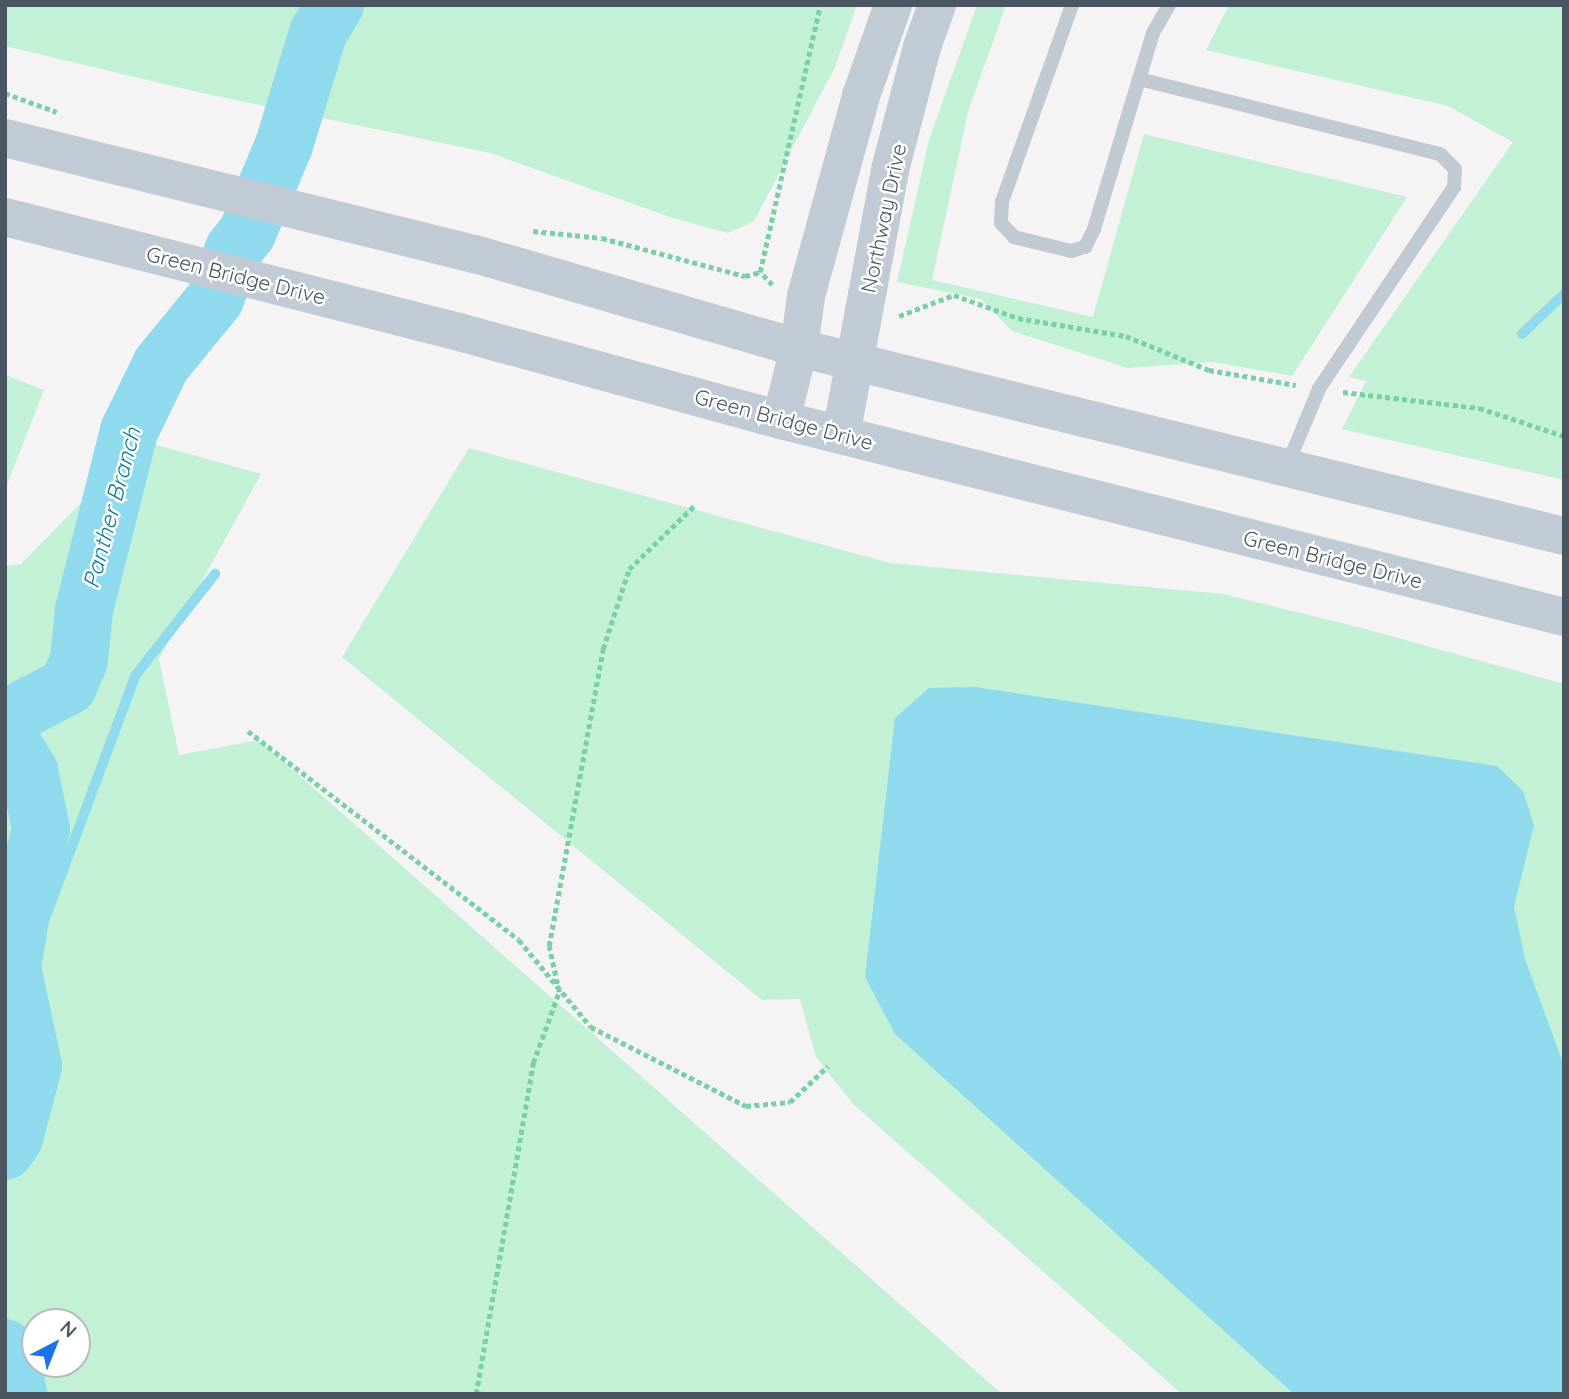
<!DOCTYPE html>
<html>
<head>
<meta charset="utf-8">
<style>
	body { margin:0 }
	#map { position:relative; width:1569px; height:1399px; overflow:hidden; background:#f5f3f3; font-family:Quicksand,sans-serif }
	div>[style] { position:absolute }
	.green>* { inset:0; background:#c3f1d5 }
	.water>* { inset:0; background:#90daee }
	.stream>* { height:10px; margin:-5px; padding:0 5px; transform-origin:5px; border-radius:5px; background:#90daee }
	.river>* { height:58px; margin:-29px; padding:0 29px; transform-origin:29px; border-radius:29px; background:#90daee }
	.path>* { height:4.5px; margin-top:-2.25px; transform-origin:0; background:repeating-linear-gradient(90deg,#7ad0a6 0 5px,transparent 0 8.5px) }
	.lane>* { height:14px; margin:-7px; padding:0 7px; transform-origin:7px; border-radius:7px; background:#c1cad2 }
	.secondary>* { height:38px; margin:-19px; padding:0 19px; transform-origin:19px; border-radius:19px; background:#c1cbd6 }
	span { translate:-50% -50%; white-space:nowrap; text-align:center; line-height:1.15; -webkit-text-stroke:5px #fff; paint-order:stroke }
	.street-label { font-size:21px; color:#4a5661 }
	.water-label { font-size:23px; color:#0c7c9b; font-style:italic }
	.frame { position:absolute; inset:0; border:7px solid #4a5661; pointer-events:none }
	.north { position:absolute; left:21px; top:1308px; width:70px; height:70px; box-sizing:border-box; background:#fff; border:2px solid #b7bbc0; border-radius:50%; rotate:42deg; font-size:19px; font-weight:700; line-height:28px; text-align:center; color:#4a5661 }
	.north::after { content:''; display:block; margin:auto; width:24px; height:32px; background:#1a73e8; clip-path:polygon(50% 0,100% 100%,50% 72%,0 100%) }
</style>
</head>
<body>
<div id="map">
	<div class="green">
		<div style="clip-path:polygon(5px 5px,857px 5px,835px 67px,754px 221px,728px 233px,670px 217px,490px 153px,202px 93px,5px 46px)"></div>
		<div style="clip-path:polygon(977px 5px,1006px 5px,968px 112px,932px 280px,1093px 317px,1144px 134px,1407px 197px,1292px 376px,1213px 362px,1128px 368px,1012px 331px,981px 299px,897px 282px,929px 140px)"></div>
		<div style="clip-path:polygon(1229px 5px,1564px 5px,1564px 480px,1342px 429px,1366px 381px,1349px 377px,1513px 142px,1448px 106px,1206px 50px)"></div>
		<div style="clip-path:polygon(5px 375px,44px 390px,5px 490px)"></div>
		<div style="clip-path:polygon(evenodd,142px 441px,261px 474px,159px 659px,179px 755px,259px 740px,1002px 1394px,5px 1394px,5px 566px,21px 564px,142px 441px,77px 1322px,77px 1364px,35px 1364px,35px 1322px,77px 1322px)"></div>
		<div style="clip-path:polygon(469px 448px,890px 563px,1223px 594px,1362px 628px,1564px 684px,1564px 1394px,1182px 1394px,853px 1104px,816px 1057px,800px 999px,762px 1000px,342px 657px)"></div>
	</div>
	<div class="water">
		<div style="clip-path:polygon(975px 687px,1497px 766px,1523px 791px,1534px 825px,1514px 907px,1525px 959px,1564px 1066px,1564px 1394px,1294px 1394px,895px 1034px,865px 977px,895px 718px,929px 688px)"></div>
	</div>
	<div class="stream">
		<div style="left:1522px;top:334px;width:58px;rotate:-43.6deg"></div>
		<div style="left:17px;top:994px;width:339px;rotate:-69.6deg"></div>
		<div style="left:135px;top:676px;width:130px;rotate:-51.9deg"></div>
	</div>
	<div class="river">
		<div style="left:5px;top:729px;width:28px;rotate:-46deg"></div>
		<div style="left:24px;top:709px;width:50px;rotate:-27.6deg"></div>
		<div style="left:68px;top:686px;width:28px;rotate:-67deg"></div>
		<div style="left:79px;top:660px;width:50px;rotate:-84.3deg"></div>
		<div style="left:84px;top:610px;width:185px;rotate:-75.9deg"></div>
		<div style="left:129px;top:431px;width:73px;rotate:-64.1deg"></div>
		<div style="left:161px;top:365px;width:85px;rotate:-50.7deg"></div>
		<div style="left:215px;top:299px;width:53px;rotate:-69.2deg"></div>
		<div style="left:234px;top:249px;width:21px;rotate:-51deg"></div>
		<div style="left:247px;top:233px;width:95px;rotate:-67.2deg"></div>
		<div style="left:284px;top:145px;width:117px;rotate:-73.1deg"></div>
		<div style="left:318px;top:33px;width:33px;rotate:-59deg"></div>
		<div style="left:5px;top:732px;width:46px;rotate:58.4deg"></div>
		<div style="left:29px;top:771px;width:59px;rotate:78.3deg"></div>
		<div style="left:41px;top:829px;width:79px;rotate:103.9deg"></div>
		<div style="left:22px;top:906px;width:63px;rotate:99.2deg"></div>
		<div style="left:12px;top:968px;width:100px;rotate:77.9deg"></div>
		<div style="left:33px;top:1066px;width:74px;rotate:104.8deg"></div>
		<div style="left:14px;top:1138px;width:16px;rotate:125deg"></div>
		<div style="left:5px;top:1348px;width:13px;rotate:63deg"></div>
		<div style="left:11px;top:1360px;width:35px;rotate:78deg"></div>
	</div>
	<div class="path">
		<div style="left:5px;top:93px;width:55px;rotate:20.1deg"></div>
		<div style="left:533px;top:231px;width:69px;rotate:5.8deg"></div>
		<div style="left:602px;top:238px;width:148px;rotate:14.9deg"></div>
		<div style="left:745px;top:276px;width:16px;rotate:-15deg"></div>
		<div style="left:772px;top:285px;width:18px;rotate:-133deg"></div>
		<div style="left:760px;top:272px;width:274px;rotate:-77.3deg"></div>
		<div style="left:899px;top:316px;width:59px;rotate:-20.9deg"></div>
		<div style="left:954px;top:295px;width:68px;rotate:19.8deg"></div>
		<div style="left:1018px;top:318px;width:109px;rotate:9.5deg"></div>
		<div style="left:1126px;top:336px;width:90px;rotate:22.3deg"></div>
		<div style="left:1209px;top:370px;width:88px;rotate:9.8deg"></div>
		<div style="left:1343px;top:392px;width:137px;rotate:6.7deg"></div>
		<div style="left:1479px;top:408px;width:89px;rotate:18.2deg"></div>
		<div style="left:248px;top:731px;width:342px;rotate:37.6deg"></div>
		<div style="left:519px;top:940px;width:113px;rotate:50.4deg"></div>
		<div style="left:591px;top:1027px;width:174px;rotate:27deg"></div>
		<div style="left:746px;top:1106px;width:44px;rotate:-5.2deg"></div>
		<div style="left:790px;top:1102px;width:52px;rotate:-43.5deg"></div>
		<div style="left:476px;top:1394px;width:336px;rotate:-80.2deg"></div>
		<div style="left:533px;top:1063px;width:76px;rotate:-69.9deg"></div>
		<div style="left:559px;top:992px;width:47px;rotate:-102.3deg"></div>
		<div style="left:549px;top:946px;width:302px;rotate:-79.7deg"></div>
		<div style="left:603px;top:649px;width:84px;rotate:-72deg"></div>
		<div style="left:629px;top:569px;width:93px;rotate:-44.1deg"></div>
	</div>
	<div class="lane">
		<div style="left:1072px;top:5px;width:209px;rotate:109.6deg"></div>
		<div style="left:1002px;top:202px;width:21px;rotate:93deg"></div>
		<div style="left:1001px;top:223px;width:19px;rotate:47deg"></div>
		<div style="left:1014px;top:237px;width:59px;rotate:13.8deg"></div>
		<div style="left:1071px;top:251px;width:15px;rotate:-16deg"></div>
		<div style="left:1085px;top:247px;width:20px;rotate:-63deg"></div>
		<div style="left:1094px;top:229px;width:157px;rotate:-73.3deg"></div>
		<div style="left:1169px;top:5px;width:32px;rotate:120deg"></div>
		<div style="left:1153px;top:33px;width:48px;rotate:106.9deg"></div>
		<div style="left:1139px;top:79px;width:310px;rotate:14deg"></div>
		<div style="left:1440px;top:154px;width:21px;rotate:45deg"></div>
		<div style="left:1455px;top:169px;width:18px;rotate:93deg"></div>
		<div style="left:1454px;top:187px;width:243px;rotate:123.8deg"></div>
		<div style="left:1319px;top:389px;width:83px;rotate:112.6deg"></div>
	</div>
	<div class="secondary">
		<div style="left:5px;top:138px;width:484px;rotate:13.9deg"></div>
		<div style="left:475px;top:254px;width:337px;rotate:16.2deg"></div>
		<div style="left:799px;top:348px;width:788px;rotate:13.81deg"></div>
		<div style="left:5px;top:217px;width:468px;rotate:14.2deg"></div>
		<div style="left:459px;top:332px;width:334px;rotate:15.3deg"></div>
		<div style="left:781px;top:420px;width:807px;rotate:14.12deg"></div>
		<div style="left:781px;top:420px;width:74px;rotate:-76deg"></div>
		<div style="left:799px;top:348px;width:52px;rotate:-82.3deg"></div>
		<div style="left:806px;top:296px;width:207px;rotate:-74.6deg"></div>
		<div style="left:861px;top:96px;width:96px;rotate:-70.6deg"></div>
		<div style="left:841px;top:435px;width:269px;rotate:-79.5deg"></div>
		<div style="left:890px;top:170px;width:127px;rotate:-75.4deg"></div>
		<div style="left:922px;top:47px;width:45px;rotate:-70.3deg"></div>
	</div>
	<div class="street-label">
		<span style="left:883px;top:218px;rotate:-78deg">Northway Drive</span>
		<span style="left:236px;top:275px;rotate:14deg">Green Bridge Drive</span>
		<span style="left:784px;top:419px;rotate:15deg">Green Bridge Drive</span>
		<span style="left:1333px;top:559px;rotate:14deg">Green Bridge Drive</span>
	</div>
	<div class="water-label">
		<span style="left:112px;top:508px;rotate:-75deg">Panther Branch</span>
	</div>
	<div class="frame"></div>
	<div class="north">N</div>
</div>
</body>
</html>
